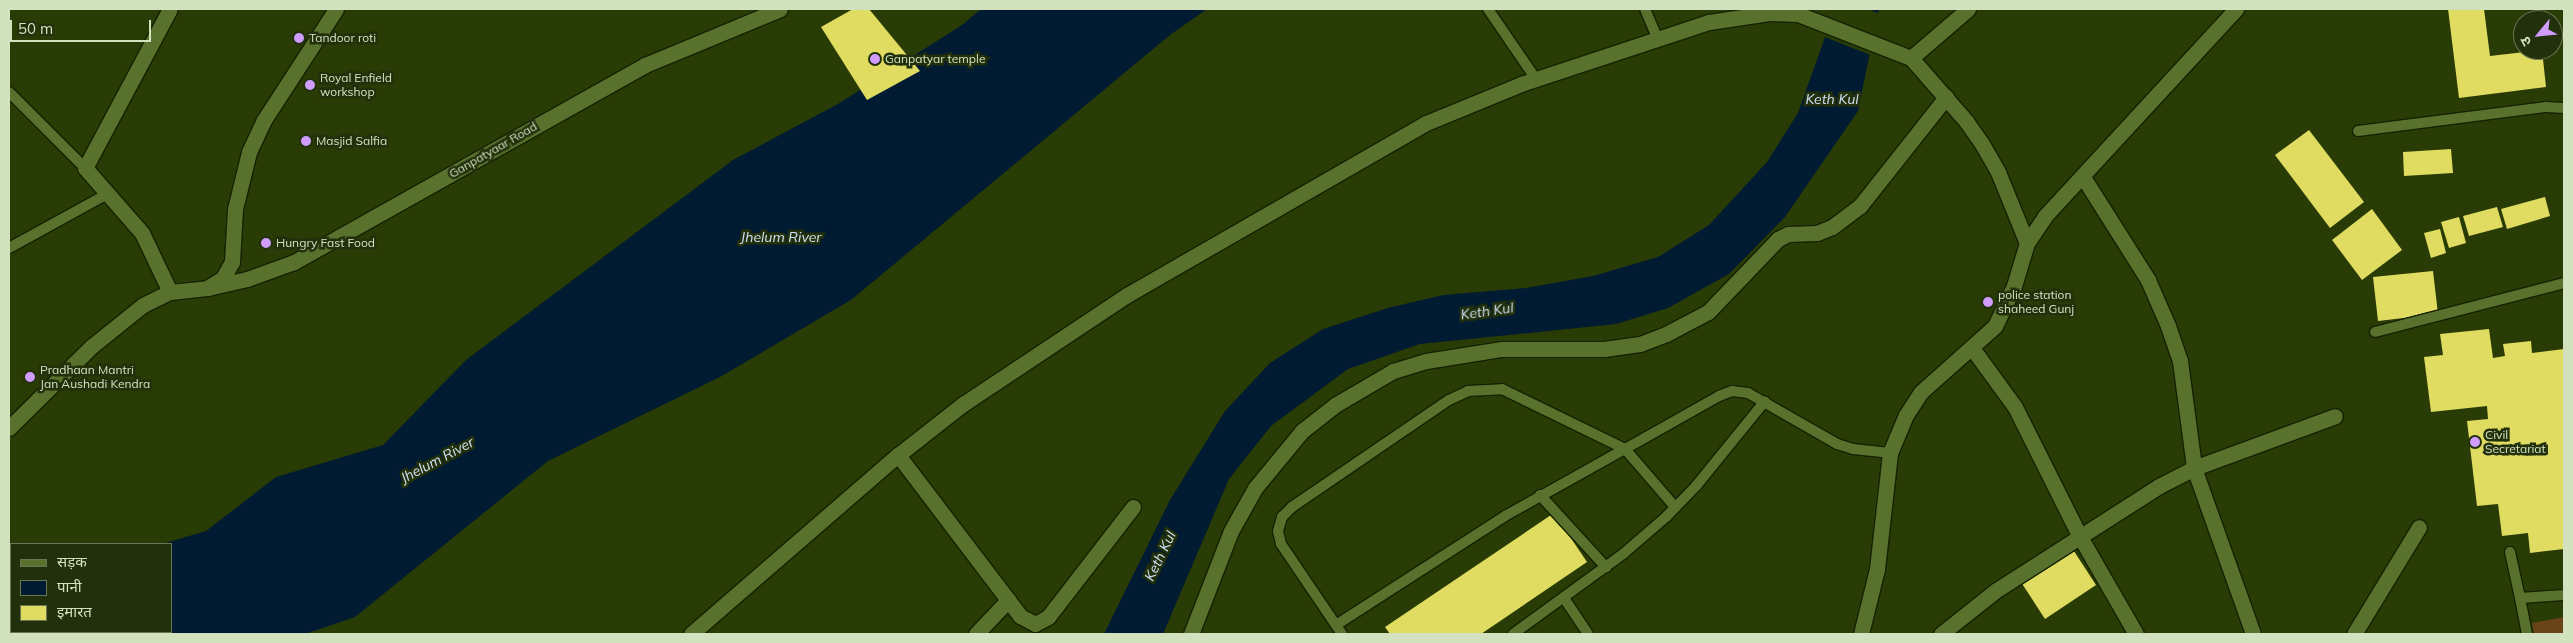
<!DOCTYPE html>
<html>
<head>
<meta charset="utf-8">
<style>
	body { margin:0 }
	#map { position:relative; width:2573px; height:643px; overflow:hidden; background:#293c05; font-family:Mulish,"Noto Sans Devanagari",sans-serif }
	div>[style] { position:absolute }
	.green>* { inset:0; background:#694418 }
	.water>* { inset:0; background:#001b32 }
	.pier>* { inset:0; background:#293c05 }
	.building>* { inset:0; background:#e0dc62 }
	.roads { filter:drop-shadow(1px 0 #152100) drop-shadow(-1px 0 #152100) drop-shadow(0 1px #152100) drop-shadow(0 -1px #152100) }
	.service>* { height:10px; margin:-5px; padding:0 5px; transform-origin:5px; border-radius:5px; background:#58722e }
	.minor>* { height:15px; margin:-7.5px; padding:0 7.5px; transform-origin:7.5px; border-radius:7.5px; background:#58722e }
	.tertiary>* { height:15px; margin:-7.5px; padding:0 7.5px; transform-origin:7.5px; border-radius:7.5px; background:#58722e }
	.secondary>* { height:15px; margin:-7.5px; padding:0 7.5px; transform-origin:7.5px; border-radius:7.5px; background:#58722e }
	.dots>* { width:14px; height:14px; translate:-50% -50%; box-sizing:border-box; border:2px solid #23300c; border-radius:50% }
	span { translate:-50% -50%; white-space:nowrap; text-align:center; line-height:1.15; -webkit-text-stroke:5px #23300c; paint-order:stroke }
	.poi-label { font-size:12px; color:#d2e2bf }
	.left { translate:0 -50%; text-align:left }
	.street-label { font-size:12px; color:#d2e2bf }
	.water-label { font-size:14px; color:#cfe3f7; font-style:italic }
	.frame { position:absolute; inset:0; border:10px solid #d2e2bf; pointer-events:none }
	.legend { position:absolute; left:10px; top:543px; width:162px; height:90px; box-sizing:border-box; background:#23300c; border:1px solid #697754; margin:0; padding:6px 9px; list-style:none; font-size:15px; color:#d2e2bf }
	.legend li { display:flex; align-items:center; gap:10px; height:25px }
	.legend b { width:25px; border:1px solid #697754 }
	.north { position:absolute; left:2513px; top:10px; width:50px; height:50px; box-sizing:border-box; background:#23300c; border:1px solid #697754; border-radius:50%; rotate:242deg; font-size:14px; font-weight:700; line-height:20px; text-align:center; color:#d2e2bf }
	.north::after { content:''; display:block; margin:auto; width:18px; height:22px; background:#d09dff; clip-path:polygon(50% 0,100% 100%,50% 72%,0 100%) }
	.scale { position:absolute; left:10px; top:20px; width:141px; height:22px; box-sizing:border-box; border:2px solid #d2e2bf; border-top:0; padding-left:6px; font-size:15px; line-height:18px; white-space:nowrap; color:#d2e2bf; -webkit-text-stroke:4px #23300c; paint-order:stroke }
</style>
</head>
<body>
<div id="map">
	<div class="green">
		<div style="clip-path:polygon(2564px 617px,2564px 634px,2534px 634px,2532px 623px)"></div>
	</div>
	<div class="water">
		<div style="clip-path:polygon(981px 9px,1207px 9px,1170px 35px,851px 300px,720px 377px,548px 461px,355px 617px,305px 634px,9px 634px,171px 632px,171px 544px,162px 544px,206px 531px,276px 477px,383px 445px,466px 360px,733px 160px,838px 104px,962px 25px)"></div>
		<div style="clip-path:polygon(1828px 9px,1879px 9px,1858px 111px,1785px 217px,1729px 274px,1668px 308px,1616px 324px,1420px 344px,1348px 369px,1271px 426px,1229px 479px,1163px 634px,1104px 634px,1170px 500px,1225px 411px,1270px 363px,1323px 329px,1388px 308px,1443px 295px,1526px 288px,1593px 276px,1658px 257px,1709px 225px,1767px 162px,1798px 113px,1825px 37px)"></div>
	</div>
	<div class="pier">
		<div style="clip-path:polygon(1826px 9px,1867px 9px,1881px 14px,1873px 56px,1822px 36px)"></div>
	</div>
	<div class="building">
		<div style="clip-path:polygon(853px 9px,869px 9px,920px 71px,867px 100px,821px 27px)"></div>
		<div style="clip-path:polygon(2448px 9px,2484px 9px,2490px 56px,2542px 50px,2546px 87px,2459px 98px)"></div>
		<div style="clip-path:polygon(2309px 130px,2364px 202px,2330px 228px,2275px 155px)"></div>
		<div style="clip-path:polygon(2451px 149px,2453px 173px,2404px 176px,2403px 152px)"></div>
		<div style="clip-path:polygon(2545px 197px,2550px 216px,2507px 229px,2501px 209px)"></div>
		<div style="clip-path:polygon(2497px 207px,2503px 227px,2469px 236px,2463px 216px)"></div>
		<div style="clip-path:polygon(2372px 209px,2402px 250px,2362px 280px,2332px 240px)"></div>
		<div style="clip-path:polygon(2459px 217px,2466px 243px,2449px 248px,2441px 222px)"></div>
		<div style="clip-path:polygon(2440px 229px,2446px 253px,2431px 258px,2424px 233px)"></div>
		<div style="clip-path:polygon(2433px 271px,2438px 314px,2378px 321px,2373px 277px)"></div>
		<div style="clip-path:polygon(2489px 329px,2493px 358px,2505px 356px,2503px 344px,2531px 341px,2532px 353px,2564px 349px,2564px 549px,2530px 553px,2528px 533px,2502px 536px,2498px 504px,2477px 506px,2467px 421px,2488px 419px,2487px 406px,2431px 412px,2424px 357px,2443px 355px,2440px 334px)"></div>
		<div style="clip-path:polygon(1554px 513px,1587px 562px,1481px 634px,1390px 634px,1385px 627px)"></div>
		<div style="clip-path:polygon(2070px 545px,2096px 585px,2045px 619px,2019px 579px)"></div>
	</div>
	<div class="roads">
		<div class="service">
			<div style="left:1488px;top:9px;width:85px;rotate:55.6deg"></div>
			<div style="left:1645px;top:9px;width:33px;rotate:67deg"></div>
			<div style="left:9px;top:92px;width:107px;rotate:45deg"></div>
			<div style="left:2358px;top:131px;width:190px;rotate:-7.3deg"></div>
			<div style="left:2546px;top:107px;width:18px;rotate:3deg"></div>
			<div style="left:9px;top:248px;width:114px;rotate:-28.8deg"></div>
			<div style="left:2375px;top:332px;width:195px;rotate:-14.5deg"></div>
			<div style="left:1540px;top:495px;width:98px;rotate:47.5deg"></div>
			<div style="left:2510px;top:552px;width:47px;rotate:77.7deg"></div>
			<div style="left:1564px;top:598px;width:43px;rotate:56.3deg"></div>
			<div style="left:1336px;top:625px;width:201px;rotate:-32.8deg"></div>
			<div style="left:1505px;top:516px;width:137px;rotate:-29.2deg"></div>
			<div style="left:1625px;top:449px;width:77px;rotate:49.2deg"></div>
			<div style="left:1342px;top:634px;width:109px;rotate:-124.1deg"></div>
			<div style="left:1281px;top:544px;width:13px;rotate:-103deg"></div>
			<div style="left:1278px;top:531px;width:15px;rotate:-74deg"></div>
			<div style="left:1282px;top:517px;width:14px;rotate:-45deg"></div>
			<div style="left:1292px;top:507px;width:190px;rotate:-34.3deg"></div>
			<div style="left:1449px;top:400px;width:21px;rotate:-25deg"></div>
			<div style="left:1468px;top:391px;width:34px;rotate:-3deg"></div>
			<div style="left:1502px;top:389px;width:137px;rotate:26deg"></div>
			<div style="left:1625px;top:449px;width:108px;rotate:-29.4deg"></div>
			<div style="left:1719px;top:396px;width:14px;rotate:-21deg"></div>
			<div style="left:1732px;top:391px;width:16px;rotate:7deg"></div>
			<div style="left:1748px;top:393px;width:103px;rotate:29.8deg"></div>
			<div style="left:1837px;top:444px;width:17px;rotate:17deg"></div>
			<div style="left:1853px;top:449px;width:37px;rotate:6deg"></div>
			<div style="left:1513px;top:634px;width:136px;rotate:-36deg"></div>
			<div style="left:1623px;top:554px;width:57px;rotate:-40.7deg"></div>
			<div style="left:1666px;top:517px;width:43px;rotate:-45.9deg"></div>
			<div style="left:1696px;top:486px;width:109px;rotate:-50.9deg"></div>
			<div style="left:2527px;top:634px;width:37px;rotate:-101deg"></div>
			<div style="left:2520px;top:598px;width:44px;rotate:-3.9deg"></div>
		</div>
		<div class="minor">
			<div style="left:1911px;top:58px;width:84px;rotate:48.9deg"></div>
			<div style="left:1966px;top:121px;width:28px;rotate:55deg"></div>
			<div style="left:1982px;top:144px;width:32px;rotate:60deg"></div>
			<div style="left:1998px;top:172px;width:77px;rotate:67.8deg"></div>
			<div style="left:2083px;top:177px;width:122px;rotate:57.7deg"></div>
			<div style="left:2148px;top:280px;width:50px;rotate:66.5deg"></div>
			<div style="left:2168px;top:326px;width:37px;rotate:71deg"></div>
			<div style="left:2180px;top:361px;width:108px;rotate:82.5deg"></div>
			<div style="left:2194px;top:468px;width:176px;rotate:70.4deg"></div>
			<div style="left:208px;top:288px;width:40px;rotate:-13deg"></div>
			<div style="left:247px;top:279px;width:50px;rotate:-19.9deg"></div>
			<div style="left:294px;top:262px;width:403px;rotate:-29.3deg"></div>
			<div style="left:645px;top:65px;width:146px;rotate:-22.5deg"></div>
			<div style="left:170px;top:292px;width:65px;rotate:-115.4deg"></div>
			<div style="left:142px;top:233px;width:86px;rotate:-131.2deg"></div>
			<div style="left:85px;top:168px;width:180px;rotate:-61.9deg"></div>
			<div style="left:1972px;top:348px;width:73px;rotate:53.9deg"></div>
			<div style="left:2015px;top:407px;width:143px;rotate:63.4deg"></div>
			<div style="left:2079px;top:535px;width:114px;rotate:60.1deg"></div>
			<div style="left:898px;top:455px;width:202px;rotate:52.8deg"></div>
			<div style="left:1020px;top:616px;width:17px;rotate:28deg"></div>
			<div style="left:1035px;top:624px;width:15px;rotate:-28deg"></div>
			<div style="left:1048px;top:617px;width:139px;rotate:-52.3deg"></div>
			<div style="left:976px;top:634px;width:47px;rotate:-46.7deg"></div>
			<div style="left:1191px;top:634px;width:110px;rotate:-68.8deg"></div>
			<div style="left:1231px;top:531px;width:49px;rotate:-60.8deg"></div>
			<div style="left:1255px;top:488px;width:74px;rotate:-50.5deg"></div>
			<div style="left:1302px;top:431px;width:42px;rotate:-38.2deg"></div>
			<div style="left:1335px;top:405px;width:67px;rotate:-30.4deg"></div>
			<div style="left:1393px;top:371px;width:34px;rotate:-17deg"></div>
			<div style="left:1426px;top:361px;width:77px;rotate:-9deg"></div>
			<div style="left:1502px;top:349px;width:102px"></div>
			<div style="left:1604px;top:349px;width:36px;rotate:-8deg"></div>
			<div style="left:1640px;top:344px;width:28px;rotate:-21deg"></div>
			<div style="left:1666px;top:334px;width:47px;rotate:-27.6deg"></div>
			<div style="left:1708px;top:312px;width:101px;rotate:-46.2deg"></div>
			<div style="left:1778px;top:239px;width:11px;rotate:-27deg"></div>
			<div style="left:1788px;top:234px;width:29px;rotate:-2deg"></div>
			<div style="left:1817px;top:233px;width:16px;rotate:-22deg"></div>
			<div style="left:1832px;top:227px;width:35px;rotate:-37deg"></div>
			<div style="left:1860px;top:206px;width:139px;rotate:-51.7deg"></div>
			<div style="left:1941px;top:634px;width:69px;rotate:-38.5deg"></div>
			<div style="left:1995px;top:591px;width:195px;rotate:-32.6deg"></div>
			<div style="left:2159px;top:486px;width:39px;rotate:-27deg"></div>
			<div style="left:2194px;top:468px;width:150px;rotate:-20.2deg"></div>
			<div style="left:2354px;top:634px;width:125px;rotate:-58.7deg"></div>
		</div>
		<div class="tertiary">
			<div style="left:691px;top:634px;width:274px;rotate:-40.9deg"></div>
			<div style="left:898px;top:455px;width:83px;rotate:-38.1deg"></div>
			<div style="left:963px;top:404px;width:197px;rotate:-33.6deg"></div>
			<div style="left:1127px;top:295px;width:345px;rotate:-29.9deg"></div>
			<div style="left:1426px;top:123px;width:103px;rotate:-22.3deg"></div>
			<div style="left:1521px;top:84px;width:198px;rotate:-18.3deg"></div>
			<div style="left:1709px;top:22px;width:61px;rotate:-8.5deg"></div>
			<div style="left:1769px;top:13px;width:29px;rotate:2deg"></div>
			<div style="left:1798px;top:14px;width:121px;rotate:21.3deg"></div>
			<div style="left:1911px;top:58px;width:75px;rotate:-40.7deg"></div>
		</div>
		<div class="secondary">
			<div style="left:9px;top:428px;width:117px;rotate:-44.7deg"></div>
			<div style="left:92px;top:346px;width:65px;rotate:-38.8deg"></div>
			<div style="left:143px;top:305px;width:30px;rotate:-26deg"></div>
			<div style="left:170px;top:292px;width:37px;rotate:-6deg"></div>
			<div style="left:207px;top:288px;width:19px;rotate:-32deg"></div>
			<div style="left:223px;top:278px;width:18px;rotate:-61deg"></div>
			<div style="left:232px;top:262px;width:53px;rotate:-86.8deg"></div>
			<div style="left:235px;top:209px;width:59px;rotate:-76.2deg"></div>
			<div style="left:249px;top:152px;width:35px;rotate:-65deg"></div>
			<div style="left:264px;top:120px;width:132px;rotate:-57deg"></div>
			<div style="left:9px;top:617px;width:4px;rotate:63deg"></div>
			<div style="left:18px;top:632px;width:2px;rotate:63deg"></div>
			<div style="left:1861px;top:634px;width:67px;rotate:-76.2deg"></div>
			<div style="left:1877px;top:569px;width:117px;rotate:-83.6deg"></div>
			<div style="left:1890px;top:453px;width:41px;rotate:-67.2deg"></div>
			<div style="left:1906px;top:415px;width:27px;rotate:-57deg"></div>
			<div style="left:1921px;top:392px;width:99px;rotate:-41.7deg"></div>
			<div style="left:1995px;top:326px;width:44px;rotate:-64.6deg"></div>
			<div style="left:2014px;top:286px;width:45px;rotate:-73.2deg"></div>
			<div style="left:2027px;top:243px;width:32px;rotate:-56deg"></div>
			<div style="left:2045px;top:216px;width:282px;rotate:-47.3deg"></div>
		</div>
	</div>
	<div class="dots">
		<div style="left:299px;top:38px;background:#d09dff"></div>
		<div style="left:875px;top:59px;background:#d09dff"></div>
		<div style="left:310px;top:85px;background:#d09dff"></div>
		<div style="left:306px;top:141px;background:#d09dff"></div>
		<div style="left:266px;top:243px;background:#d09dff"></div>
		<div style="left:1988px;top:302px;background:#d09dff"></div>
		<div style="left:30px;top:377px;background:#d09dff"></div>
		<div style="left:2475px;top:442px;background:#d09dff"></div>
	</div>
	<div class="poi-label">
		<span class="left" style="left:309px;top:38px">Tandoor roti</span>
		<span class="left" style="left:885px;top:59px">Ganpatyar temple</span>
		<span class="left" style="left:320px;top:85px">Royal Enfield<br>workshop</span>
		<span class="left" style="left:316px;top:141px">Masjid Salfia</span>
		<span class="left" style="left:276px;top:243px">Hungry Fast Food</span>
		<span class="left" style="left:1998px;top:302px">police station<br>shaheed Gunj</span>
		<span class="left" style="left:40px;top:377px">Pradhaan Mantri<br>Jan Aushadi Kendra</span>
		<span class="left" style="left:2485px;top:442px">Civil<br>Secretariat</span>
	</div>
	<div class="street-label">
		<span style="left:493px;top:150px;rotate:-30deg">Ganpatyaar Road</span>
	</div>
	<div class="water-label">
		<span style="left:1832px;top:99px">Keth Kul</span>
		<span style="left:781px;top:237px">Jhelum River</span>
		<span style="left:1487px;top:311px;rotate:-8deg">Keth Kul</span>
		<span style="left:437px;top:460px;rotate:-28deg">Jhelum River</span>
		<span style="left:1160px;top:556px;rotate:-64deg">Keth Kul</span>
	</div>
	<div class="frame"></div>
	<ul class="legend">
	<li><b style="height:6px;background:#58722e"></b>सड़क</li>
	<li><b style="height:14px;background:#001b32"></b>पानी</li>
	<li><b style="height:14px;background:#e0dc62"></b>इमारत</li>
	</ul>
	<div class="north">उ</div>
	<div class="scale">50 m</div>
</div>
</body>
</html>
